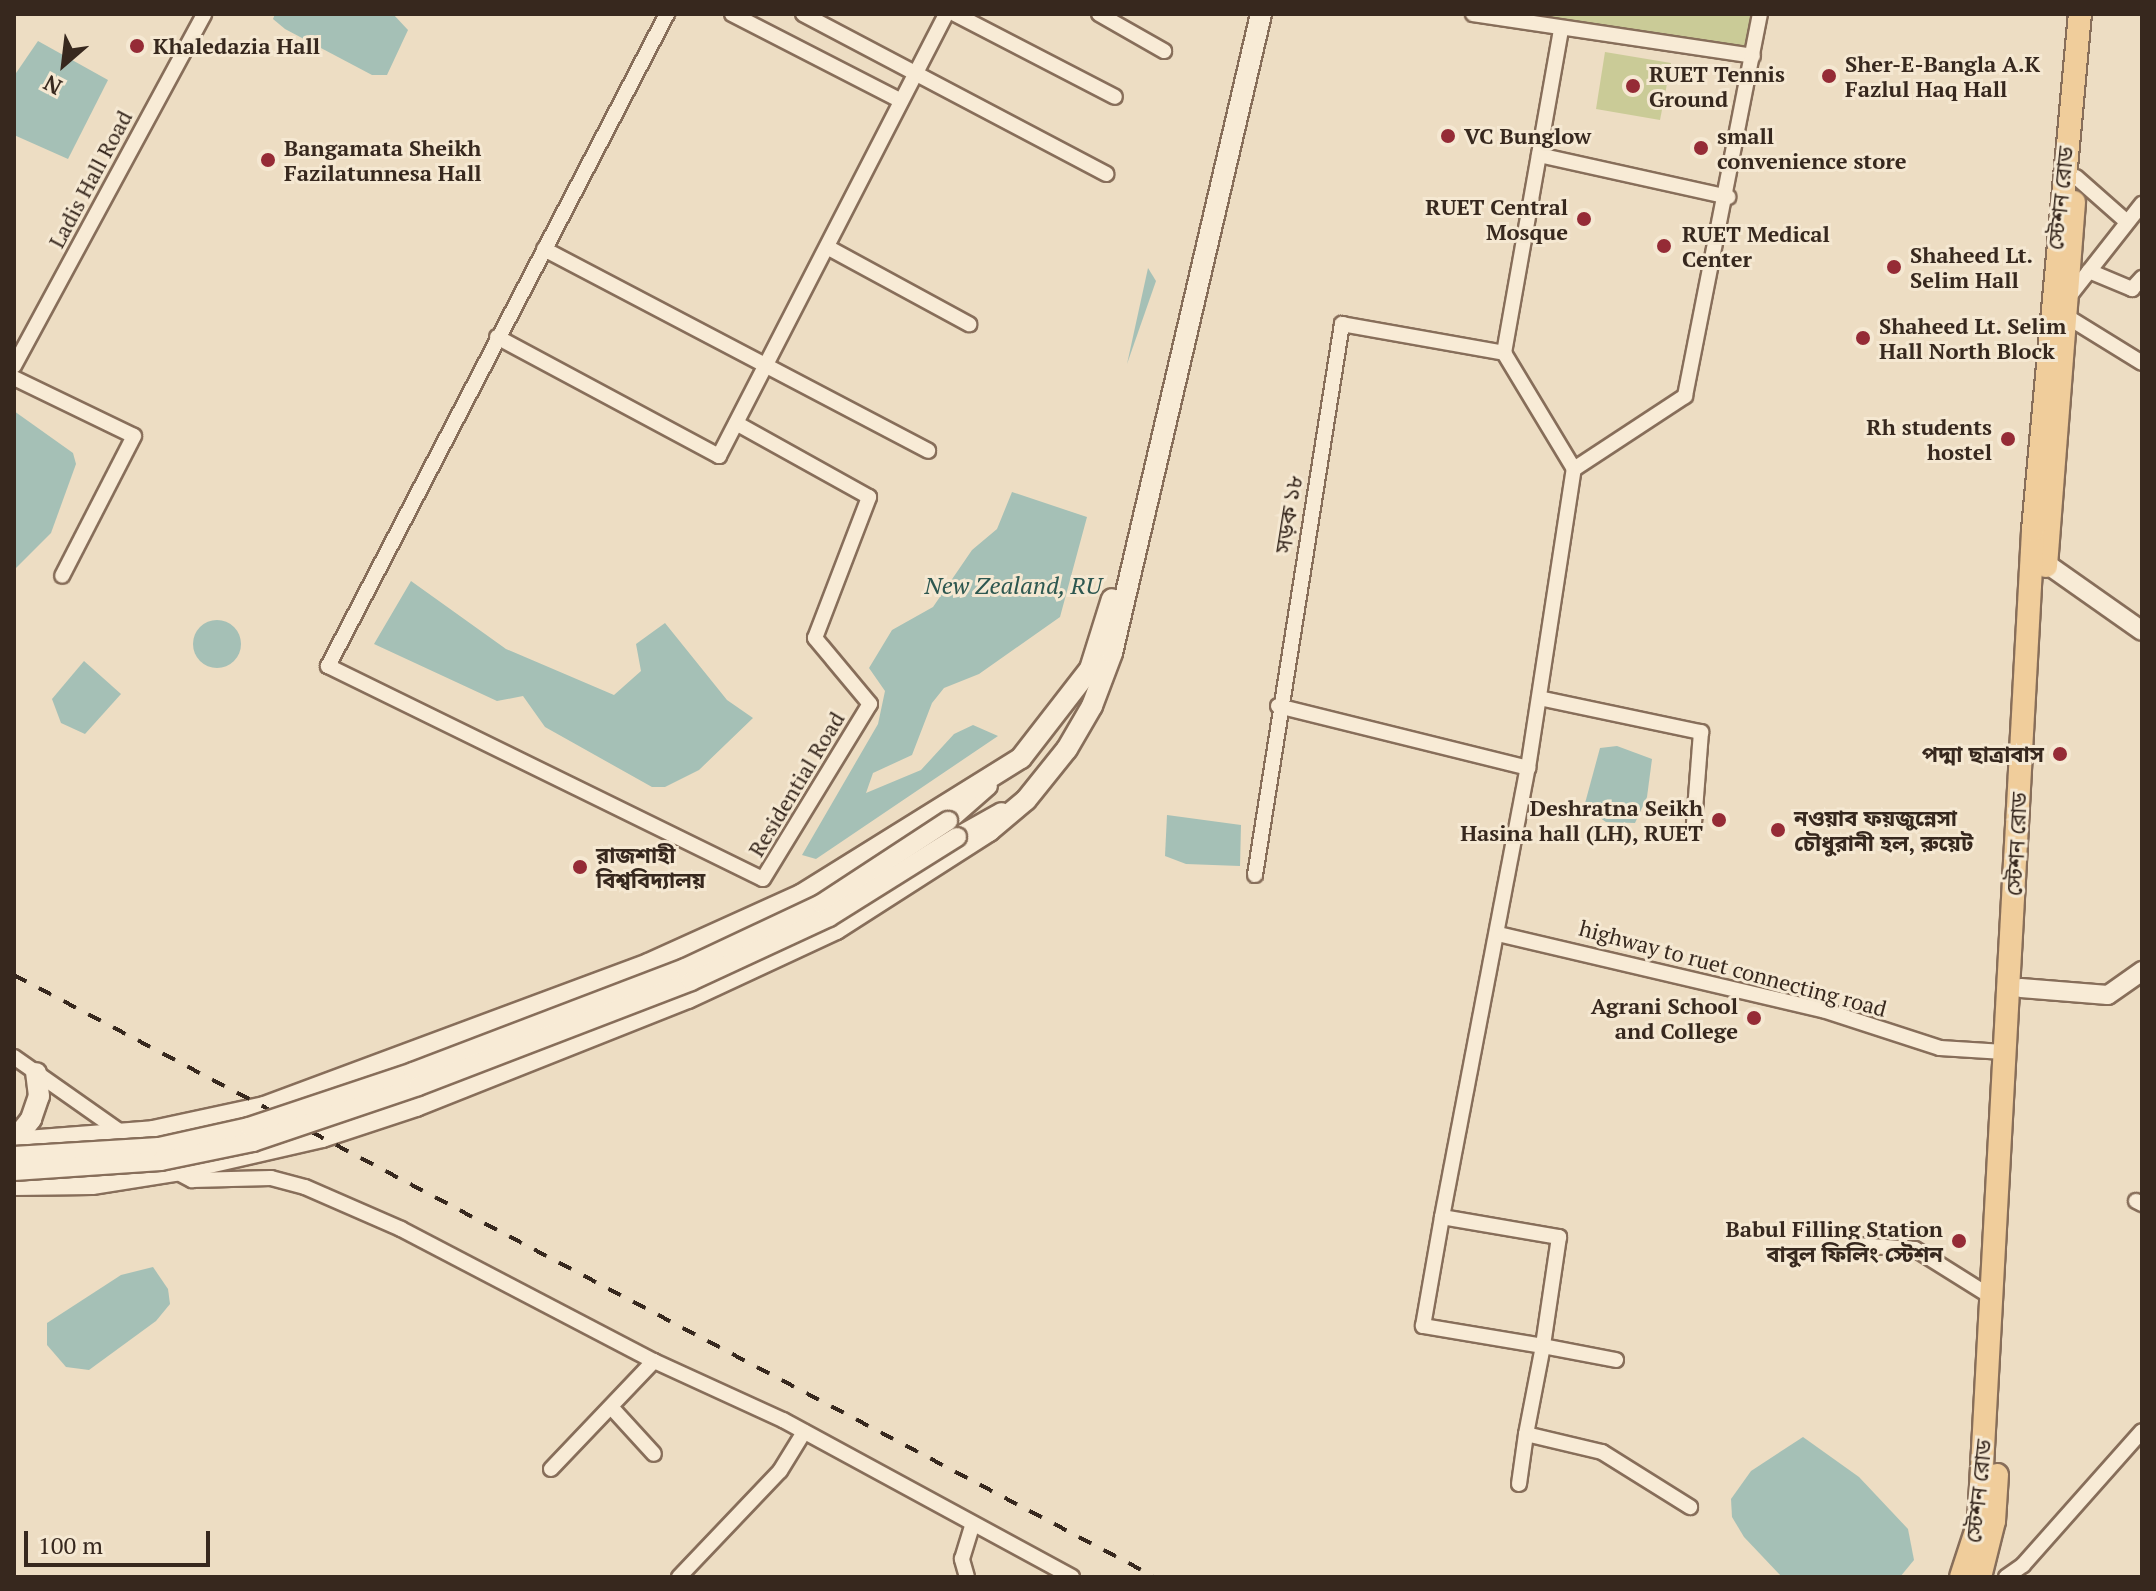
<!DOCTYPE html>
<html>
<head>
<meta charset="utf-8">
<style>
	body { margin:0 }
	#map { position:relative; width:2156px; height:1591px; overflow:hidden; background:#edddc3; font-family:"PT Serif","Noto Sans Bengali",serif }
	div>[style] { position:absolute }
	.green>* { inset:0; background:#cacb97 }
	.water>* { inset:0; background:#a5c0b6 }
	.round { border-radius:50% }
	.roads { filter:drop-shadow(2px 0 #876e5a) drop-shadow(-2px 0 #876e5a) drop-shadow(0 2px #876e5a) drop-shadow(0 -2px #876e5a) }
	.minor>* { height:14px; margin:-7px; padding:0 7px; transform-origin:7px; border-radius:7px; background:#f8ebd6 }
	.tertiary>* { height:18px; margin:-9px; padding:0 9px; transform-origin:9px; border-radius:9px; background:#f8ebd6 }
	.secondary>* { height:20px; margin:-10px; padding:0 10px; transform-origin:10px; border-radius:10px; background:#f8ebd6 }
	.primary>* { height:22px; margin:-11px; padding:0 11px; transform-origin:11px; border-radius:11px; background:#f0cd9b }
	.rail>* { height:4px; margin-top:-2px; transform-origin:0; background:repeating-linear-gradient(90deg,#37281e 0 14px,transparent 0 28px) }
	.bridges { filter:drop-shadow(2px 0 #876e5a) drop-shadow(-2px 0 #876e5a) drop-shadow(0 2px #876e5a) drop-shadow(0 -2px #876e5a) }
	.tertiary-bridge>* { height:18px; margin:-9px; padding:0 9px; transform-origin:9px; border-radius:9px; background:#f8ebd6 }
	.dots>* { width:22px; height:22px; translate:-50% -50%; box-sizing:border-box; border:4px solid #f5e8d2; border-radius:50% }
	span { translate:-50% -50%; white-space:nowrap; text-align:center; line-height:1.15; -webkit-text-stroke:6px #f5e8d2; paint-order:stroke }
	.poi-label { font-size:22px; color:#37281e; font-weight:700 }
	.left { translate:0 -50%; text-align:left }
	.right { translate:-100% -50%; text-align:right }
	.street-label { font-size:22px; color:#37281e }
	.water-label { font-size:24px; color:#2d5750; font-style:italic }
	.frame { position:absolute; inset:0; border:16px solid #37281e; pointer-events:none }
	.north { position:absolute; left:24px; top:24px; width:80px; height:80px; -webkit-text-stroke:6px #f5e8d2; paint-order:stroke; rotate:208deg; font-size:22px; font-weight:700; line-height:32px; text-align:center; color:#37281e }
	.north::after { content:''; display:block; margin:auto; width:28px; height:36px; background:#37281e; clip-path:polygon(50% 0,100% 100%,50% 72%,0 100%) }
	.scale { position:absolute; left:24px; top:1531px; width:186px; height:36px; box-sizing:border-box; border:4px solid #37281e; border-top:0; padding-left:10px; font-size:24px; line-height:28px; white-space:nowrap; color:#37281e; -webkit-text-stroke:6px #f5e8d2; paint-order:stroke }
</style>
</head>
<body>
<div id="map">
	<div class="green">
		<div style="clip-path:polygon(1503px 14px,1760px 14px,1753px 56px)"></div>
		<div style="clip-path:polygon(1605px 52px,1671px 63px,1660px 120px,1596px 109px)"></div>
	</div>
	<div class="water">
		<div style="clip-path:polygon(275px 14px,393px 14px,408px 30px,387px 75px,372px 75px,285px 29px,273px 19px)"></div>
		<div style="clip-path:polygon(38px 41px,108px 80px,68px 159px,14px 135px,14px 76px)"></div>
		<div style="clip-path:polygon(1148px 268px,1156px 281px,1127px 364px)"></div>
		<div style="clip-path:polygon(14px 411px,73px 453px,76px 464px,51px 533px,14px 570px)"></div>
		<div style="clip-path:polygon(1012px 492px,1087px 517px,1060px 617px,979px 674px,944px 688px,932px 703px,912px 755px,873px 773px,866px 793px,921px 770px,954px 734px,973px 725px,998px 736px,816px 859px,802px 855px,878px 724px,885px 691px,869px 668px,892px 630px,933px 607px,972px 550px,997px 529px)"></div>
		<div style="clip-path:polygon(411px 581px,506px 649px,614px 695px,641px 671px,636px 644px,665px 623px,727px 700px,753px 718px,699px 770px,665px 787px,652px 787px,545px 727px,523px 696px,497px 701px,374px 644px)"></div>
		<div class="round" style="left:193px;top:620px;width:48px;height:48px"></div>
		<div style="clip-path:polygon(84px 661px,121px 694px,85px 734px,61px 723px,52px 699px)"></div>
		<div style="clip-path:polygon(1617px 746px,1652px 759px,1647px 797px,1635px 823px,1606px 822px,1584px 807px,1600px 748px)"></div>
		<div style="clip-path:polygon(1167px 815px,1241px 825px,1240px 866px,1186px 864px,1165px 856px)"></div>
		<div style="clip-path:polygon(153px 1267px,168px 1289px,170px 1304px,156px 1321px,89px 1370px,66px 1367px,47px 1345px,47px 1323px,121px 1275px)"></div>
		<div style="clip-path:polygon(1803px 1437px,1859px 1477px,1908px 1529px,1914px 1560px,1900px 1577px,1782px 1577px,1744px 1537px,1732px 1517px,1731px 1499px,1751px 1471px)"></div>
	</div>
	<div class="roads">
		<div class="minor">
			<div style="left:667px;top:14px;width:735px;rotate:117.47deg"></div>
			<div style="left:328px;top:666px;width:484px;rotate:26.1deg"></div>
			<div style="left:763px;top:879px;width:205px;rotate:-58.6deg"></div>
			<div style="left:870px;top:704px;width:86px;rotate:-129.8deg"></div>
			<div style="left:815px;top:638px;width:151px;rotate:-69deg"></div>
			<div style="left:869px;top:497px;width:152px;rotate:-150.9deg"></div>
			<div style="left:732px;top:14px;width:190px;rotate:27.2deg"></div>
			<div style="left:803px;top:14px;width:343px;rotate:27.8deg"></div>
			<div style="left:955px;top:14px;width:180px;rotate:27.4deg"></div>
			<div style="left:1099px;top:14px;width:75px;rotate:29.6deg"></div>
			<div style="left:1473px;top:14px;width:283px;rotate:8.5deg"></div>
			<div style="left:1539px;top:155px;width:194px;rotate:12.5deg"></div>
			<div style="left:2076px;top:177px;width:68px;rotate:41.4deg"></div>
			<div style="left:827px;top:247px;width:162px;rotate:28.5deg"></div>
			<div style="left:544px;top:249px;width:434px;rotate:27.7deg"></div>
			<div style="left:2089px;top:271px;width:47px;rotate:22.7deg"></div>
			<div style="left:2132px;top:289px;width:15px;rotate:-48deg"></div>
			<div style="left:2068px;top:298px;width:120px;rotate:-51.8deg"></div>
			<div style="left:2066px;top:316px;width:89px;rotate:31.7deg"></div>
			<div style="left:497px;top:337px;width:252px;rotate:28.2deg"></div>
			<div style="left:719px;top:456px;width:497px;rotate:-62.8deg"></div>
			<div style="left:14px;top:366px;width:400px;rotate:-61.6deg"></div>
			<div style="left:14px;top:378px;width:133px;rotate:25.8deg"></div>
			<div style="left:134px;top:436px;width:157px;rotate:117.2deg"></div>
			<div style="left:1574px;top:469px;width:133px;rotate:-33.3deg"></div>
			<div style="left:1685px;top:396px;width:389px;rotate:-78.9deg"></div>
			<div style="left:1539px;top:698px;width:166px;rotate:11.9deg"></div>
			<div style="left:1701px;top:732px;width:92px;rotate:94.4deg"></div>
			<div style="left:1278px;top:706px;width:258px;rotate:13.9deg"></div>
			<div style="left:1255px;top:875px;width:558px;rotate:-81.03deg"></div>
			<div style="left:1342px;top:324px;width:165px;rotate:10.1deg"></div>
			<div style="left:1498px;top:934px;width:334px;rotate:13.2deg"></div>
			<div style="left:1823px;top:1010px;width:123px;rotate:18deg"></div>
			<div style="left:1940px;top:1048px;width:64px;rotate:3.6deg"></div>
			<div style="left:14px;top:1057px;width:136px;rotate:35.1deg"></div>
			<div style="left:171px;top:1169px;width:24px;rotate:28deg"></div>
			<div style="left:192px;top:1180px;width:79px;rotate:-1.5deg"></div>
			<div style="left:271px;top:1178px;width:35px;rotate:15deg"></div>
			<div style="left:305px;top:1187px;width:105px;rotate:23.6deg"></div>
			<div style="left:401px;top:1229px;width:285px;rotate:27.6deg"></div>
			<div style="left:654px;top:1361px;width:142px;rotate:24.6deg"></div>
			<div style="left:783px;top:1420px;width:329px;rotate:28.5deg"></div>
			<div style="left:2136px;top:1201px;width:7px;rotate:27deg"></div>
			<div style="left:1442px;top:1217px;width:457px;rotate:-79.2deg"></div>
			<div style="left:1528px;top:768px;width:303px;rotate:-81.3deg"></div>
			<div style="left:1574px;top:469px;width:135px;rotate:-121.1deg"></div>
			<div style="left:1504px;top:353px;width:328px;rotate:-80deg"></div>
			<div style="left:1856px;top:1245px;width:59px;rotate:3.9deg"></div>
			<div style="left:1915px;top:1249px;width:92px;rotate:32.1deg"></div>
			<div style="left:1616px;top:1360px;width:74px;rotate:-169.1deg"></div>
			<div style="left:1543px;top:1346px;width:122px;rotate:-170.5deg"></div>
			<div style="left:1423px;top:1326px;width:111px;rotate:-80.1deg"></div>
			<div style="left:1442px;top:1217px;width:119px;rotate:9.7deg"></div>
			<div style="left:1559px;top:1237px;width:110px;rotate:98.4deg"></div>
			<div style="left:1543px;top:1346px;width:90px;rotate:100.9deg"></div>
			<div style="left:1526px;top:1434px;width:78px;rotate:13.3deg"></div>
			<div style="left:1602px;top:1452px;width:104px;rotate:32deg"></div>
			<div style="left:612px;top:1408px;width:62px;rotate:47.6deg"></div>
			<div style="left:551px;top:1469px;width:149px;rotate:-46.4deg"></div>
			<div style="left:1519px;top:1484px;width:50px;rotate:-82deg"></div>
			<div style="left:679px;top:1577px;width:146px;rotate:-46.4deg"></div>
			<div style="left:780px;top:1471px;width:46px;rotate:-58.4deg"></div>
			<div style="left:967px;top:1577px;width:19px;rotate:-106deg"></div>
			<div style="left:962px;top:1559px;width:37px;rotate:-73deg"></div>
			<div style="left:2006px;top:1577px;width:21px;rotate:-35deg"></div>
			<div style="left:2023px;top:1565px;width:179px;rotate:-48.4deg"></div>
		</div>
		<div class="tertiary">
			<div style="left:2037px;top:557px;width:128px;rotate:35.2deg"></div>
			<div style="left:948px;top:821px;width:53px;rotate:-41.2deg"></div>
			<div style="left:957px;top:837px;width:51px;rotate:-29.1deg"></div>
			<div style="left:2021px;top:988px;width:87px;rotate:4.6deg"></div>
			<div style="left:2108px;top:995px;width:42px;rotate:-35.2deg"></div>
		</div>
		<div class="secondary">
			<div style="left:14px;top:1141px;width:28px;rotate:-52deg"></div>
			<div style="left:31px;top:1119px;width:24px;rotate:-71deg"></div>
			<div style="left:39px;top:1096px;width:23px;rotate:-97deg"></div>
			<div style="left:14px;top:1142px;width:139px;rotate:-4.5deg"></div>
			<div style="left:153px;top:1131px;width:114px;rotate:-12.2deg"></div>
			<div style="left:264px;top:1107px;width:410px;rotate:-20.4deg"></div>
			<div style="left:648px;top:964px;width:168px;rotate:-24.3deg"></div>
			<div style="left:801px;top:895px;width:259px;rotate:-31.9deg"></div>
			<div style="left:1021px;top:758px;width:113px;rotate:-52.2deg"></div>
			<div style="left:1090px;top:669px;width:73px;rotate:-72.6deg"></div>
			<div style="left:14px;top:1185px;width:78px;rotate:-0.7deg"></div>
			<div style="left:92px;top:1184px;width:83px;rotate:-9deg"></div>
			<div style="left:174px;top:1171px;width:152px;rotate:-12.9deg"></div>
			<div style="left:322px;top:1137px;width:99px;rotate:-18.3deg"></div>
			<div style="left:416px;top:1106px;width:293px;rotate:-21.7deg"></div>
			<div style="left:688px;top:998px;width:163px;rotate:-25deg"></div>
			<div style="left:836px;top:929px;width:182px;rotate:-32.6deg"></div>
			<div style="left:989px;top:831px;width:48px;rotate:-40deg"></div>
			<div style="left:1026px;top:800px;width:65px;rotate:-51.2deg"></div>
			<div style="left:1067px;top:749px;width:50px;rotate:-59.8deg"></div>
			<div style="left:1092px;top:706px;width:57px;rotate:-69.3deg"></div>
			<div style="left:1112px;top:653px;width:656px;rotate:-76.87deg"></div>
		</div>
		<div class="primary">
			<div style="left:2046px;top:566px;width:365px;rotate:-85.6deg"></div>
			<div style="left:1961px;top:1577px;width:58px;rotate:-71.9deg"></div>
			<div style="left:1979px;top:1522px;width:993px;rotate:-86.88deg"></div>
			<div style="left:2033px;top:530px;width:518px;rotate:-84.8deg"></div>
			<div style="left:1980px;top:1577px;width:58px;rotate:-76deg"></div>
			<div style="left:1994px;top:1521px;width:46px;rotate:-86.3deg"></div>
		</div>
	</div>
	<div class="rail">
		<div style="left:14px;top:975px;width:1290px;rotate:27.82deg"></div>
	</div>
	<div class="bridges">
		<div class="tertiary-bridge">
			<div style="left:14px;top:1156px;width:145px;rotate:-3.6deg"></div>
			<div style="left:159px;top:1147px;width:92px;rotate:-12.5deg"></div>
			<div style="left:249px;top:1127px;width:173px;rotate:-18.5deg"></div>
			<div style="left:413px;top:1072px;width:291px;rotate:-20.9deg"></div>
			<div style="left:685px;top:968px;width:150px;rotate:-25.2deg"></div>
			<div style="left:821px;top:904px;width:152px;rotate:-33.2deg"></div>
			<div style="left:14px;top:1171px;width:147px;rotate:-3.9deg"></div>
			<div style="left:161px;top:1161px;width:94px;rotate:-11.7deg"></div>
			<div style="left:253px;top:1142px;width:174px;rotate:-18.7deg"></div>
			<div style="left:418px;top:1086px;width:292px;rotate:-21deg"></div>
			<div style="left:691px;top:981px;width:152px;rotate:-24.9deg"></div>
			<div style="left:829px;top:917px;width:151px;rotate:-32deg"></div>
		</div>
	</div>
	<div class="dots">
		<div style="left:137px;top:46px;background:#952b36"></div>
		<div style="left:1829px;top:76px;background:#952b36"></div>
		<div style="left:1633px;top:86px;background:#952b36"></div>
		<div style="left:1448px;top:136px;background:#952b36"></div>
		<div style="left:1701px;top:148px;background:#952b36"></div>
		<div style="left:268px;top:160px;background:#952b36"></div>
		<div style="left:1584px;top:219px;background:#952b36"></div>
		<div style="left:1664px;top:246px;background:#952b36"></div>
		<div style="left:1894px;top:267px;background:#952b36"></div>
		<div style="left:1863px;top:338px;background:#952b36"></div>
		<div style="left:2008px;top:439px;background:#952b36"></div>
		<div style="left:2060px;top:754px;background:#952b36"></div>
		<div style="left:1719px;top:820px;background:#952b36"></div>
		<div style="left:1778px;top:830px;background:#952b36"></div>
		<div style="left:580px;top:867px;background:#952b36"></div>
		<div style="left:1754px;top:1018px;background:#952b36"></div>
		<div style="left:1959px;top:1241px;background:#952b36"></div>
	</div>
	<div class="poi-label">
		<span class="left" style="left:153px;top:46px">Khaledazia Hall</span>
		<span class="left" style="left:1845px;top:76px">Sher-E-Bangla A.K<br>Fazlul Haq Hall</span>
		<span class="left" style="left:1649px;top:86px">RUET Tennis<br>Ground</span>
		<span class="left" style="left:1717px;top:148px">small<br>convenience store</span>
		<span class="left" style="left:1464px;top:136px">VC Bunglow</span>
		<span class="left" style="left:284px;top:160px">Bangamata Sheikh<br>Fazilatunnesa Hall</span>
		<span class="right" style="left:1568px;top:219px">RUET Central<br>Mosque</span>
		<span class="left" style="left:1682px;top:246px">RUET Medical<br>Center</span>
		<span class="left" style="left:1910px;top:267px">Shaheed Lt.<br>Selim Hall</span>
		<span class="left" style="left:1879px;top:338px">Shaheed Lt. Selim<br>Hall North Block</span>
		<span class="right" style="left:1992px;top:439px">Rh students<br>hostel</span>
		<span class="right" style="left:2044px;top:754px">পদ্মা ছাত্রাবাস</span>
		<span class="right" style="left:1703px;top:820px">Deshratna Seikh<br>Hasina hall (LH), RUET</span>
		<span class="left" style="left:1794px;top:830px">নওয়াব ফয়জুন্নেসা<br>চৌধুরানী হল, রুয়েট</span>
		<span class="left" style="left:596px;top:867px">রাজশাহী<br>বিশ্ববিদ্যালয়</span>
		<span class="right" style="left:1738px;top:1018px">Agrani School<br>and College</span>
		<span class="right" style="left:1943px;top:1241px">Babul Filling Station<br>বাবুল ফিলিং স্টেশন</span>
	</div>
	<div class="street-label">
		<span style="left:90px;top:179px;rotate:-62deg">Ladis Hall Road</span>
		<span style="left:2060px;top:198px;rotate:-84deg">স্টেশন রোড</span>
		<span style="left:1288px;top:514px;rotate:-81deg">সড়ক ১৮</span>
		<span style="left:796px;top:784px;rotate:-59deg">Residential Road</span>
		<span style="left:2016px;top:844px;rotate:-87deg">স্টেশন রোড</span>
		<span style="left:1733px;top:968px;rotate:15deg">highway to ruet connecting road</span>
		<span style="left:1978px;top:1491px;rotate:-84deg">স্টেশন রোড</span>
	</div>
	<div class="water-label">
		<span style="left:1013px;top:586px">New Zealand, RU</span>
	</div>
	<div class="frame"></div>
	<div class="north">N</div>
	<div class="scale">100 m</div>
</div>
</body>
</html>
